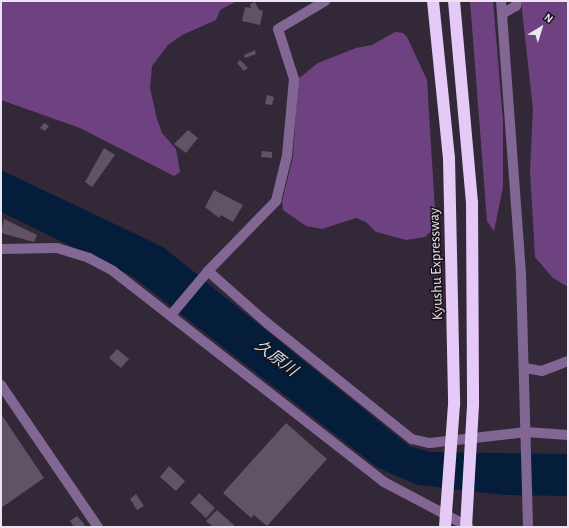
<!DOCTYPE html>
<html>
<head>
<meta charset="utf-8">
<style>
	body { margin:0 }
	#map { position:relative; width:569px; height:528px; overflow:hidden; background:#332838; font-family:"Alegreya Sans","Noto Sans JP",sans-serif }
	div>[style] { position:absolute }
	.green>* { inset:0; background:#6e4280 }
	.water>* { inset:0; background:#041d3a }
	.building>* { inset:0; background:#5f5365 }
	.minor>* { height:10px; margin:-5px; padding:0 5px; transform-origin:5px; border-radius:5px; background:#826795 }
	.highway>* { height:12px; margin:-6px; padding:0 6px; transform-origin:6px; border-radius:6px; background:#e5caf7 }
	.highway-bridge>* { height:12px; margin:-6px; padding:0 6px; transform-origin:6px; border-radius:6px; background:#e5caf7 }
	span { translate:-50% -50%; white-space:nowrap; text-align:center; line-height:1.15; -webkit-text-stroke:3px #18131a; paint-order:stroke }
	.street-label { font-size:15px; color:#ece5ef }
	.water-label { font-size:16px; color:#cfdced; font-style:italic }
	.frame { position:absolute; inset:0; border:2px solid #ece5ef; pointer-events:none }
	.north { position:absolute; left:521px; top:8px; width:40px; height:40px; -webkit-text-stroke:3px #18131a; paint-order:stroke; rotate:38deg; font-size:11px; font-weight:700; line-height:16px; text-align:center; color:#ece5ef }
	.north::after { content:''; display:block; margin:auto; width:14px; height:18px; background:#ece5ef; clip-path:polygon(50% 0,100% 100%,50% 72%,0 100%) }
</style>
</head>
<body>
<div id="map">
	<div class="green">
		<div style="clip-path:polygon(1px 1px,237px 1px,220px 10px,216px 20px,182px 35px,168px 45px,152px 66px,150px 88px,157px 119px,162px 133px,176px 149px,180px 172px,174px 176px,80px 128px,1px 100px)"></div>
		<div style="clip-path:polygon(470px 1px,493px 1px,503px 121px,503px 187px,494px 231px,487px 221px)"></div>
		<div style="clip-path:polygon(521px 1px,568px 1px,568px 287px,553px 278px,535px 257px,530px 170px,533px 109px)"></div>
		<div style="clip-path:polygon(395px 32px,403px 33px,407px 37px,427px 80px,436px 226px,425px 237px,406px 240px,376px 232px,366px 222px,356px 218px,322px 229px,306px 226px,283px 210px,282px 201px,293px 157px,298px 79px,318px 63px,356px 48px,372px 45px)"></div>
	</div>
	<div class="water">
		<div style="clip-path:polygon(1px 170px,163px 247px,409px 446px,430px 452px,568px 454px,568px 496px,505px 495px,418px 485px,378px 468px,132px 276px,1px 212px)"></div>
	</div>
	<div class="building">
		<div style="clip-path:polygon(255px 2px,259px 10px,263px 11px,260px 25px,242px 21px,245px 7px,251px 8px,250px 4px)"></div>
		<div style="clip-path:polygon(255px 50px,256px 54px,245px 58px,244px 55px)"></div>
		<div style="clip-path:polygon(240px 60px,248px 68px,244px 71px,237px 63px)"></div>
		<div style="clip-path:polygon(267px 95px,274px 97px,272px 105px,265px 104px)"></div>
		<div style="clip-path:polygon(44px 123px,49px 126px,45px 131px,40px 128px)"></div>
		<div style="clip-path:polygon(188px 130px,198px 138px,186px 153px,174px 144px)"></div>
		<div style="clip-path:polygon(104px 148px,115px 155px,92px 187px,85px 182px)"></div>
		<div style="clip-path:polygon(262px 151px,272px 152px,272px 158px,261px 157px)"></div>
		<div style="clip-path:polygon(214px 190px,243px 205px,233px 222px,221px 215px,219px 218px,205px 207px)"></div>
		<div style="clip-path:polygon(4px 219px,37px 235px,34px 242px,1px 233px)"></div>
		<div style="clip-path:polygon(117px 349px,129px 359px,121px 368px,109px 358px)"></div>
		<div style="clip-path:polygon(1px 414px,44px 478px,1px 508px)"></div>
		<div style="clip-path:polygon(286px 423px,327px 459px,267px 526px,254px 515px,251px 518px,223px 493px)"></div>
		<div style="clip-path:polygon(169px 466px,185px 481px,176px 491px,160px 477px)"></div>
		<div style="clip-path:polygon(199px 493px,215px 508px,206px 518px,190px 503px)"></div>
		<div style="clip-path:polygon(136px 494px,144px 506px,137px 510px,130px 499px)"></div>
		<div style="clip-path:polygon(217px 510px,236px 527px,213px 527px,206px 521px)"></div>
		<div style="clip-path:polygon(77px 516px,85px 525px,82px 527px,74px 527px,70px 521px)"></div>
	</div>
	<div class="minor">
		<div style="left:501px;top:1px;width:275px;rotate:85.8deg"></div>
		<div style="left:521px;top:275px;width:252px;rotate:88.4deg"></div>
		<div style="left:502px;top:14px;width:16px;rotate:-30deg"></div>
		<div style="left:516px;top:6px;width:5px;rotate:-79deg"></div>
		<div style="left:1px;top:249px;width:56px;rotate:-1deg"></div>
		<div style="left:57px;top:248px;width:34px;rotate:17deg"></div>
		<div style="left:89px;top:258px;width:27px;rotate:28deg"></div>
		<div style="left:113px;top:271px;width:343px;rotate:37.9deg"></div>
		<div style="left:384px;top:482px;width:96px;rotate:27.9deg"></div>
		<div style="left:208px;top:271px;width:79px;rotate:41.4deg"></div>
		<div style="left:267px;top:323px;width:186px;rotate:38.7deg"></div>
		<div style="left:412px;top:439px;width:18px;rotate:13deg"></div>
		<div style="left:430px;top:443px;width:97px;rotate:-6.5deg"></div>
		<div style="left:526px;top:432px;width:42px;rotate:4.1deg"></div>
		<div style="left:171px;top:315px;width:57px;rotate:-49.9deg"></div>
		<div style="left:208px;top:271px;width:98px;rotate:-45.8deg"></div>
		<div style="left:276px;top:201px;width:46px;rotate:-76.3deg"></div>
		<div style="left:287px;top:156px;width:77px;rotate:-84.8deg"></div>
		<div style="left:294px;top:79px;width:52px;rotate:-107.7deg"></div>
		<div style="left:278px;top:29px;width:55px;rotate:-30.8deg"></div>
		<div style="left:524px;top:368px;width:18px;rotate:9deg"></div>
		<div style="left:542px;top:371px;width:28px;rotate:-21deg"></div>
		<div style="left:1px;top:385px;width:172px;rotate:55.7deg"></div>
	</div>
	<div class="highway">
		<div style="left:433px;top:1px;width:158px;rotate:84.2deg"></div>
		<div style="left:449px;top:158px;width:247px;rotate:88.8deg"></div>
		<div style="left:454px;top:1px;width:203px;rotate:84.9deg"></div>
		<div style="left:472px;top:203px;width:201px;rotate:89.7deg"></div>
	</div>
	<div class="highway-bridge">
		<div style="left:445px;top:527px;width:122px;rotate:-85.8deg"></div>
		<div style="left:466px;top:527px;width:123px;rotate:-86.7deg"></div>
	</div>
	<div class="street-label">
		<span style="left:436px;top:264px;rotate:-92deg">Kyushu Expressway</span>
	</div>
	<div class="water-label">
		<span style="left:276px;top:358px;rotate:37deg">久原川</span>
	</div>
	<div class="frame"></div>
	<div class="north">N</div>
</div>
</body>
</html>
